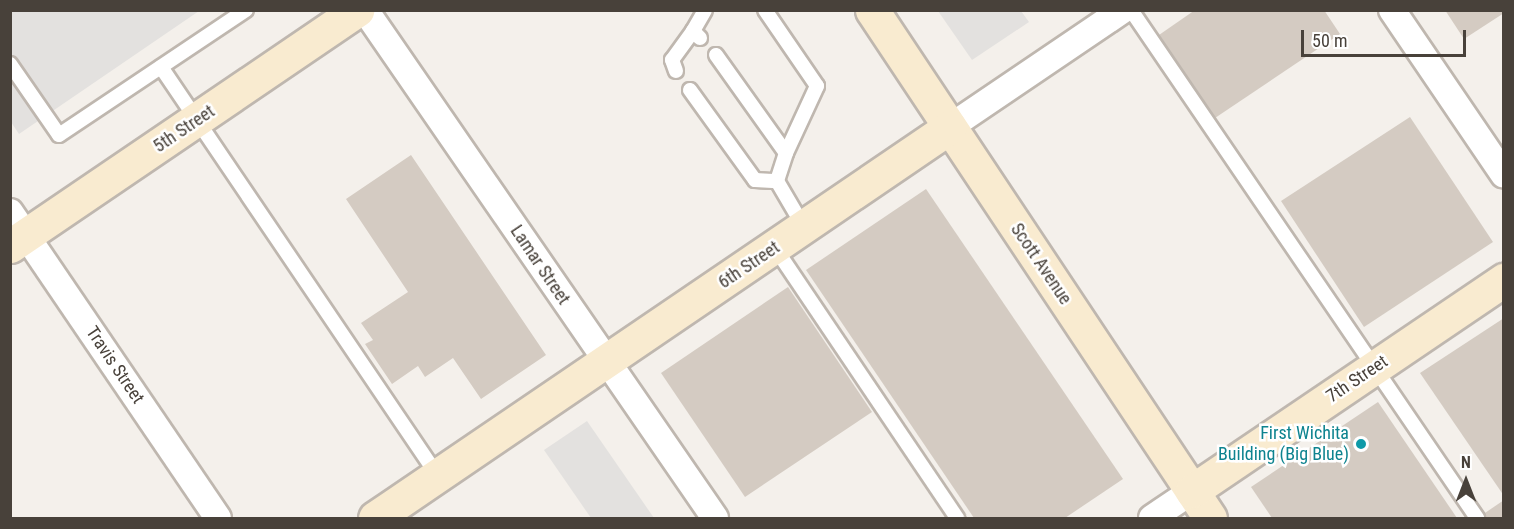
<!DOCTYPE html>
<html>
<head>
<meta charset="utf-8">
<style>
	body { margin:0 }
	#map { position:relative; width:1514px; height:529px; overflow:hidden; background:#f4f0eb; font-family:"Roboto Condensed",sans-serif }
	div>[style] { position:absolute }
	.parking>* { inset:0; background:#e3e1df }
	.building>* { inset:0; background:#d4cbc2 }
	.roads { filter:drop-shadow(2px 0 #bfb7af) drop-shadow(-2px 0 #bfb7af) drop-shadow(0 2px #bfb7af) drop-shadow(0 -2px #bfb7af) }
	.lane>* { height:14px; margin:-7px; padding:0 7px; transform-origin:7px; border-radius:7px; background:#fff }
	.street>* { height:26px; margin:-13px; padding:0 13px; transform-origin:13px; border-radius:13px; background:#fff }
	.secondary>* { height:33px; margin:-16.5px; padding:0 16.5px; transform-origin:16.5px; border-radius:16.5px; background:#f9ebd0 }
	.dots>* { width:16px; height:16px; translate:-50% -50%; box-sizing:border-box; border:3px solid #fff; border-radius:50% }
	span { translate:-50% -50%; white-space:nowrap; text-align:center; line-height:1.15; -webkit-text-stroke:5px #fff; paint-order:stroke }
	.street-label { font-size:18px; color:#48413a }
	.culture-label { font-size:18px; color:#0d838f }
	.right { translate:-100% -50%; text-align:right }
	.frame { position:absolute; inset:0; border:12px solid #48413a; pointer-events:none }
	.north { position:absolute; left:1436px; top:451px; width:60px; height:60px; -webkit-text-stroke:4px #fff; paint-order:stroke; rotate:0deg; font-size:16px; font-weight:700; line-height:24px; text-align:center; color:#48413a }
	.north::after { content:''; display:block; margin:auto; width:21px; height:27px; background:#48413a; clip-path:polygon(50% 0,100% 100%,50% 72%,0 100%) }
	.scale { position:absolute; left:1301px; top:30px; width:165px; height:27px; box-sizing:border-box; border:3px solid #48413a; border-top:0; padding-left:8px; font-size:18px; line-height:21px; white-space:nowrap; color:#48413a; -webkit-text-stroke:4px #fff; paint-order:stroke }
</style>
</head>
<body>
<div id="map">
	<div class="parking">
		<div style="clip-path:polygon(10px 11px,199px 11px,19px 134px,11px 122px)"></div>
		<div style="clip-path:polygon(938px 11px,1021px 11px,1029px 22px,972px 60px)"></div>
		<div style="clip-path:polygon(587px 421px,654px 518px,591px 518px,544px 450px)"></div>
	</div>
	<div class="building">
		<div style="clip-path:polygon(1195px 10px,1324px 10px,1340px 34px,1215px 118px,1159px 35px)"></div>
		<div style="clip-path:polygon(1445px 10px,1504px 10px,1504px 13px,1464px 39px)"></div>
		<div style="clip-path:polygon(1410px 117px,1493px 242px,1364px 327px,1281px 201px)"></div>
		<div style="clip-path:polygon(411px 155px,546px 355px,481px 399px,453px 358px,425px 377px,418px 366px,392px 384px,365px 344px,373px 340px,361px 323px,408px 292px,346px 199px)"></div>
		<div style="clip-path:polygon(926px 189px,1123px 479px,1065px 518px,974px 518px,806px 270px)"></div>
		<div style="clip-path:polygon(788px 287px,872px 412px,745px 497px,661px 373px)"></div>
		<div style="clip-path:polygon(1504px 318px,1504px 496px,1420px 373px)"></div>
		<div style="clip-path:polygon(1378px 402px,1457px 518px,1272px 518px,1251px 487px)"></div>
		<div style="clip-path:polygon(1504px 500px,1504px 518px,1484px 518px,1482px 515px)"></div>
	</div>
	<div class="roads">
		<div class="lane">
			<div style="left:765px;top:10px;width:92px;rotate:55.6deg"></div>
			<div style="left:817px;top:86px;width:74px;rotate:114.8deg"></div>
			<div style="left:1131px;top:10px;width:615px;rotate:55.74deg"></div>
			<div style="left:700px;top:38px;width:10px;rotate:-135deg"></div>
			<div style="left:693px;top:31px;width:24px;rotate:-60deg"></div>
			<div style="left:716px;top:55px;width:120px;rotate:54.5deg"></div>
			<div style="left:786px;top:153px;width:29px;rotate:108deg"></div>
			<div style="left:777px;top:181px;width:53px;rotate:59.6deg"></div>
			<div style="left:10px;top:64px;width:86px;rotate:55.4deg"></div>
			<div style="left:59px;top:135px;width:225px;rotate:-33.8deg"></div>
			<div style="left:161px;top:67px;width:494px;rotate:55.9deg"></div>
			<div style="left:676px;top:71px;width:12px;rotate:-110deg"></div>
			<div style="left:672px;top:60px;width:36px;rotate:-54deg"></div>
			<div style="left:690px;top:90px;width:111px;rotate:54.2deg"></div>
			<div style="left:755px;top:180px;width:22px;rotate:3deg"></div>
			<div style="left:775px;top:248px;width:326px;rotate:56deg"></div>
		</div>
		<div class="street">
			<div style="left:365px;top:10px;width:617px;rotate:55.43deg"></div>
			<div style="left:1392px;top:10px;width:199px;rotate:55.8deg"></div>
			<div style="left:950px;top:127px;width:209px;rotate:-34.1deg"></div>
			<div style="left:10px;top:212px;width:370px;rotate:55.8deg"></div>
			<div style="left:1152px;top:518px;width:48px;rotate:-34deg"></div>
		</div>
		<div class="secondary">
			<div style="left:872px;top:10px;width:610px;rotate:56.36deg"></div>
			<div style="left:10px;top:246px;width:420px;rotate:-34.2deg"></div>
			<div style="left:1192px;top:491px;width:377px;rotate:-34.1deg"></div>
			<div style="left:375px;top:518px;width:695px;rotate:-34.22deg"></div>
		</div>
	</div>
	<div class="dots">
		<div style="left:1361px;top:444px;background:#0f9aa8"></div>
	</div>
	<div class="street-label">
		<span style="left:184px;top:129px;rotate:-34deg">5th Street</span>
		<span style="left:1041px;top:264px;rotate:56deg">Scott Avenue</span>
		<span style="left:540px;top:265px;rotate:56deg">Lamar Street</span>
		<span style="left:749px;top:265px;rotate:-34deg">6th Street</span>
		<span style="left:115px;top:365px;rotate:56deg">Travis Street</span>
		<span style="left:1357px;top:379px;rotate:-34deg">7th Street</span>
	</div>
	<div class="culture-label">
		<span class="right" style="left:1349px;top:444px">First Wichita<br>Building (Big Blue)</span>
	</div>
	<div class="frame"></div>
	<div class="north">N</div>
	<div class="scale">50 m</div>
</div>
</body>
</html>
